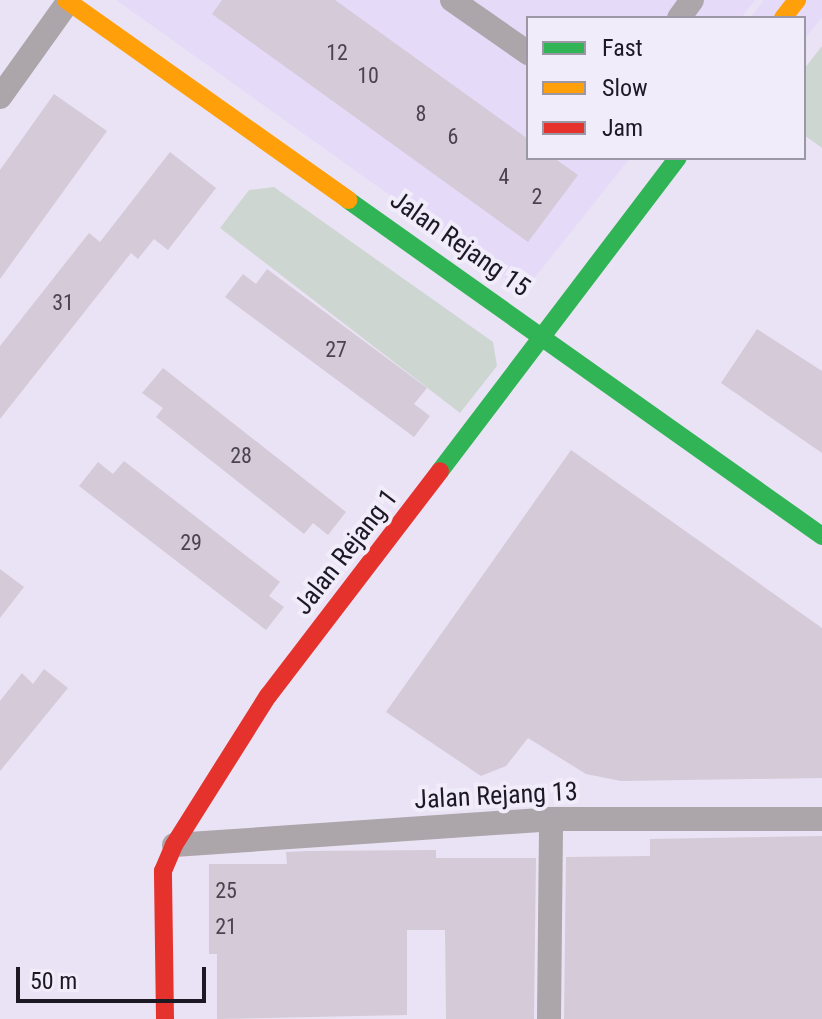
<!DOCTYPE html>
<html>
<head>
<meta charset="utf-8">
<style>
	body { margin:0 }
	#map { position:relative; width:822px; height:1019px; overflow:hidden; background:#eae3f5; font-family:"Roboto Condensed",sans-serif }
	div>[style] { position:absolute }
	.built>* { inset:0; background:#e5daf8 }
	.green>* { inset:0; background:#ced6d2 }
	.building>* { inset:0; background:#d5cad7 }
	.street>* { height:24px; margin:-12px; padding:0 12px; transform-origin:12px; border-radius:12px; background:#aca5a9 }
	.fast>* { height:18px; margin:-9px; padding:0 9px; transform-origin:9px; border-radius:9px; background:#30b455 }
	.slow>* { height:18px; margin:-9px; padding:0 9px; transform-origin:9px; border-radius:9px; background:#ff9f0a }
	.jam>* { height:18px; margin:-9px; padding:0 9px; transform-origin:9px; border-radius:9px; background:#e5322d }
	span { translate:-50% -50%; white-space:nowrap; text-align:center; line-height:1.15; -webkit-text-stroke:8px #f1ecfa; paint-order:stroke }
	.number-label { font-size:22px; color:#4a4451 }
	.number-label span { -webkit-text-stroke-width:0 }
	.street-label { font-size:26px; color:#1c1824 }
	.legend { position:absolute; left:526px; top:16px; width:280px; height:144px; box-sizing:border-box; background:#f1ecfa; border:2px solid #9c97a4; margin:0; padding:10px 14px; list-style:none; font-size:24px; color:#1c1824 }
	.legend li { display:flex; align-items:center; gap:16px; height:40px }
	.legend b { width:40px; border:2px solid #9c97a4 }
	.scale { position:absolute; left:16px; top:967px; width:190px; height:36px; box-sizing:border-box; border:4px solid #1c1824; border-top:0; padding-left:10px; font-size:24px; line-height:28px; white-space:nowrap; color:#1c1824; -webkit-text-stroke:6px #f1ecfa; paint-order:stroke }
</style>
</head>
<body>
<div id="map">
	<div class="built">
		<div style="clip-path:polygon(116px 0,755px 0,741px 18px,528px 18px,528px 158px,630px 158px,524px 291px)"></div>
		<div style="clip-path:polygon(764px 0,822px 0,822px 17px,804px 40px,804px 18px,750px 18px)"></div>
	</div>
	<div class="green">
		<div style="clip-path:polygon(822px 46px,822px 148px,804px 135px,804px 69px)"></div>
		<div style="clip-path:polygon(274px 187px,493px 342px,497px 366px,460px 413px,220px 228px,249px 190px)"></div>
	</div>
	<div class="building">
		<div style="clip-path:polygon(222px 0,335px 0,528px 139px,528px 158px,554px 158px,578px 175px,528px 242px,212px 14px)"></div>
		<div style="clip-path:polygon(54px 94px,107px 131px,0 279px,0 170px)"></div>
		<div style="clip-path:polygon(170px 152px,216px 188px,168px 250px,154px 239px,138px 259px,131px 253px,0 419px,0 346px,89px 233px,100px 242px)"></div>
		<div style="clip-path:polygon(267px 269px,427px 388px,414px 404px,430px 416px,414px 437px,225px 297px,243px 274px,256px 284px)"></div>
		<div style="clip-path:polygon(757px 329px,822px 371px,822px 453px,721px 383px)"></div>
		<div style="clip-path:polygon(163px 368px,346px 512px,328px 535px,313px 523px,304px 534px,156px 417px,163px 408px,142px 393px)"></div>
		<div style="clip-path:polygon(571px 450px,822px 628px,822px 778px,621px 781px,586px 774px,528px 738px,506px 766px,481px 776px,386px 712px)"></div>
		<div style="clip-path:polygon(124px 461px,280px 582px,269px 596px,284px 607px,266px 630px,79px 486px,98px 462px,113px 474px)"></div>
		<div style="clip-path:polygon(0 569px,24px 587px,0 618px)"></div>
		<div style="clip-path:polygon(44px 669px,68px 688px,0 771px,0 701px,22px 673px,33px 684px)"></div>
		<div style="clip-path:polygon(822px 836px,822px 1019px,564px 1019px,566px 857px,650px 856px,650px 839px)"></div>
		<div style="clip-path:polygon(436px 850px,436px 858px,536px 858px,534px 1019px,446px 1019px,445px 930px,407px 930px,407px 1015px,217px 1019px,217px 954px,209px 954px,209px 864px,287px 864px,286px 852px,307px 851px)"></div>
	</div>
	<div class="street">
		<div style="left:452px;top:0;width:93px;rotate:34.9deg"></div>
		<div style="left:679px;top:18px;width:22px;rotate:-54deg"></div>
		<div style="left:0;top:97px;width:117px;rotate:-54.4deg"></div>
		<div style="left:174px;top:845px;width:378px;rotate:-3.9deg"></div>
		<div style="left:551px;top:819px;width:271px"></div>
		<div style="left:549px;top:1019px;width:200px;rotate:-89.4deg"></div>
	</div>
	<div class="fast">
		<div style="left:348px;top:200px;width:581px;rotate:35.33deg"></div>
		<div style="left:440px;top:471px;width:393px;rotate:-52.8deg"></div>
	</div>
	<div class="slow">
		<div style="left:66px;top:0;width:346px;rotate:35.3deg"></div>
		<div style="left:783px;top:18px;width:23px;rotate:-52deg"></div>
	</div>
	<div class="jam">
		<div style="left:165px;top:1019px;width:148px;rotate:-90.8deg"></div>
		<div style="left:163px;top:871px;width:28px;rotate:-67deg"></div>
		<div style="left:174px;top:845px;width:176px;rotate:-57.8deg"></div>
		<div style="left:268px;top:696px;width:283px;rotate:-52.6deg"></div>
	</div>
	<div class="number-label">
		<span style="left:337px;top:53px">12</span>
		<span style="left:368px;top:76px">10</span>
		<span style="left:421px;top:114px">8</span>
		<span style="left:453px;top:137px">6</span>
		<span style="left:504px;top:177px">4</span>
		<span style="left:537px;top:197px">2</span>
		<span style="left:63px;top:303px">31</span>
		<span style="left:336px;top:350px">27</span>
		<span style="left:241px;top:456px">28</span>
		<span style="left:191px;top:543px">29</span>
		<span style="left:226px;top:891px">25</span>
		<span style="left:226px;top:927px">21</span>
	</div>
	<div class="street-label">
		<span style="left:460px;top:244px;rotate:35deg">Jalan Rejang 15</span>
		<span style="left:346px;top:552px;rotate:-52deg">Jalan Rejang 1</span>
		<span style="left:496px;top:796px;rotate:-3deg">Jalan Rejang 13</span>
	</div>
	<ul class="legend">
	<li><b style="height:10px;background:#30b455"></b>Fast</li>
	<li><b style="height:10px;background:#ff9f0a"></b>Slow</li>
	<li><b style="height:10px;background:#e5322d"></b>Jam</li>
	</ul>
	<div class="scale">50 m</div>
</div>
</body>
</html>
